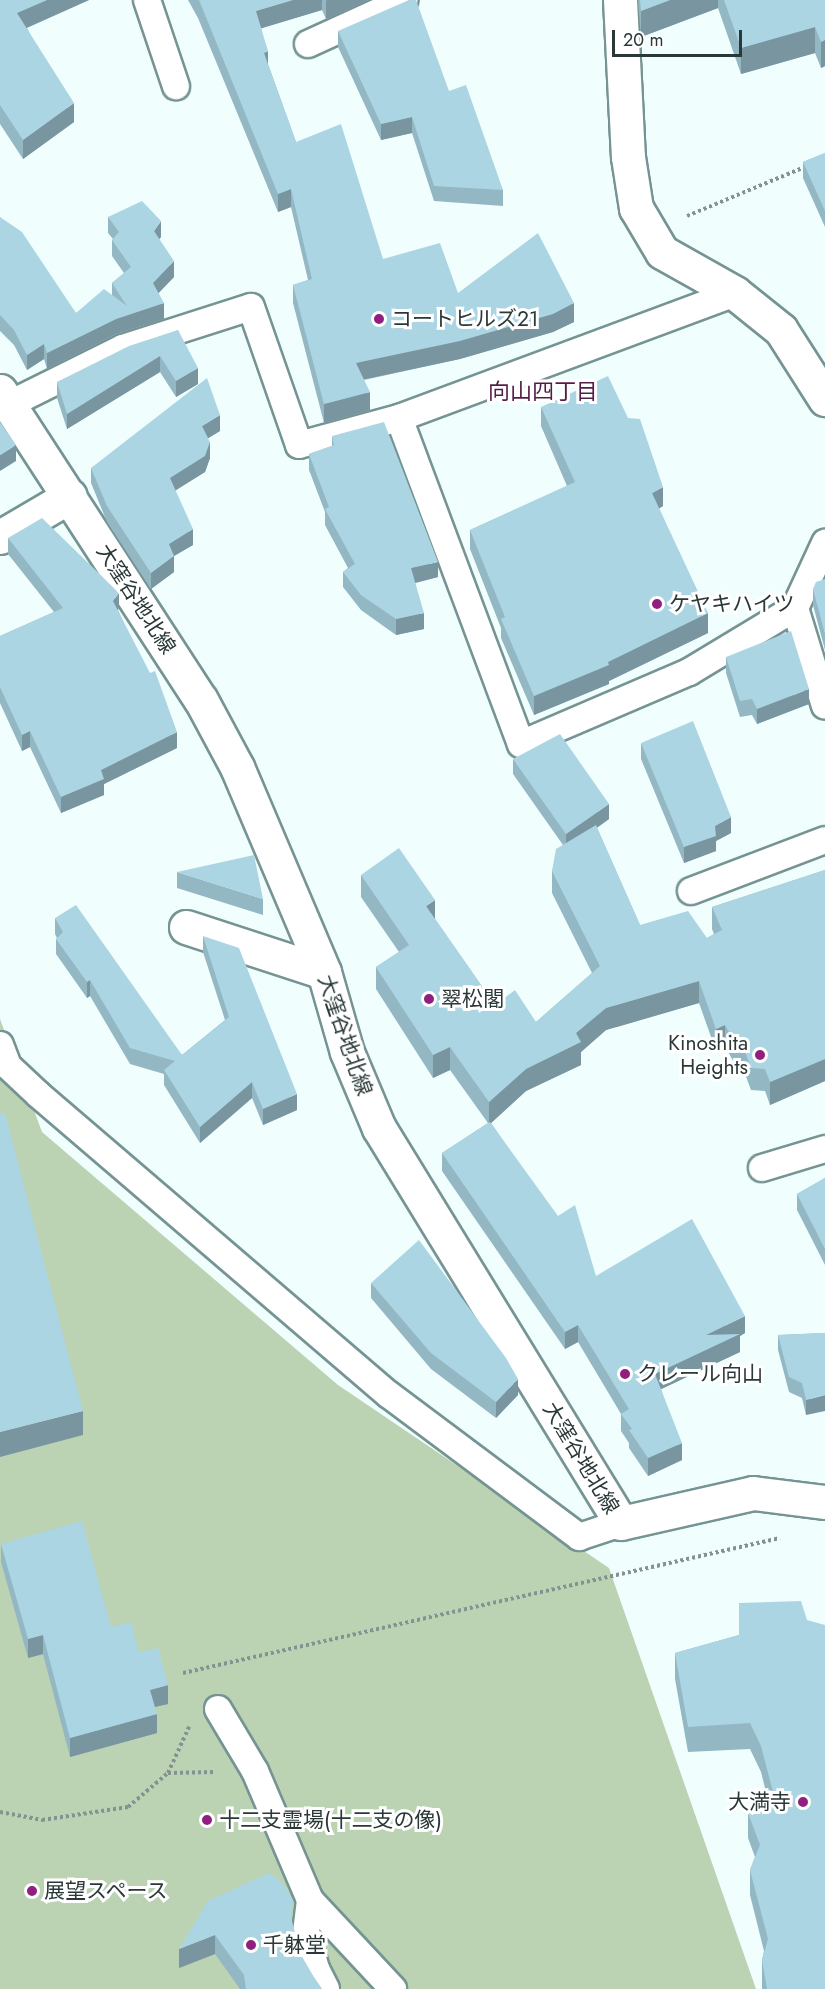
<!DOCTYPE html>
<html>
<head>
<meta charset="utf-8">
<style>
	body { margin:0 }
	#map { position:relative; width:825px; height:1989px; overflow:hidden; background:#f1fefe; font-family:Jost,"Noto Sans JP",sans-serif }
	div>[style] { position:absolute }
	.forest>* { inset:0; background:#bbd2b3 }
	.path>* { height:4px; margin-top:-2px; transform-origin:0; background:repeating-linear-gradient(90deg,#859292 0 3px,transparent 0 6px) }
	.roads { filter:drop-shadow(2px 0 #759493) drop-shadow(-2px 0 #759493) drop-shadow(0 2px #759493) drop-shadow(0 -2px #759493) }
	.service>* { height:26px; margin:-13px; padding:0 13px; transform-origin:13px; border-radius:13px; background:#fff }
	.minor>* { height:33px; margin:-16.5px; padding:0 16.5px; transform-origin:16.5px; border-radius:16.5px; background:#fff }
	.wall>* { inset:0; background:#94b7c4 }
	.shaded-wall>* { inset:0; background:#7895a0 }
	.building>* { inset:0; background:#acd5e4 }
	.dots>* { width:16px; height:16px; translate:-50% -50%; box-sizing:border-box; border:3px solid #fff; border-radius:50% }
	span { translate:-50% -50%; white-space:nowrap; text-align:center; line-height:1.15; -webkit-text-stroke:6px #fff; paint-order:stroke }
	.poi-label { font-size:21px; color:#2b3838 }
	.left { translate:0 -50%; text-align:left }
	.right { translate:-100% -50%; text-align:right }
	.street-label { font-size:21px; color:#2b3838 }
	.neighbourhood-label { font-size:22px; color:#531d49 }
	.scale { position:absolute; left:612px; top:30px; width:130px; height:27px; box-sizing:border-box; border:3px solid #2b3838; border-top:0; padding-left:8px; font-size:18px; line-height:21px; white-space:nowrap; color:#2b3838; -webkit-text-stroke:4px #fff; paint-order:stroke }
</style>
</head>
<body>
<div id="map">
	<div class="forest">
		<div style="clip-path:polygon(0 1019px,42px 1132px,338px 1385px,609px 1568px,756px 1989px,0 1989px)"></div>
	</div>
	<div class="path">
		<div style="left:687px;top:216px;width:128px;rotate:-22.6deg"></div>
		<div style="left:183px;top:1673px;width:612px;rotate:-12.74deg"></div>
		<div style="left:168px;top:1773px;width:47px;rotate:-1.2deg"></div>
		<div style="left:0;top:1812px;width:43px;rotate:10.8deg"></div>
		<div style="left:42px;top:1820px;width:87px;rotate:-8.6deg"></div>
		<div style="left:128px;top:1807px;width:52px;rotate:-40.4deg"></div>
		<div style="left:168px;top:1773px;width:51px;rotate:-65.5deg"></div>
	</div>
	<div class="roads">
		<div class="service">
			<div style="left:147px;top:0;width:91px;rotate:71.4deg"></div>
			<div style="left:308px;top:44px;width:106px;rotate:-24.6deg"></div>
			<div style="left:10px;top:404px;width:126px;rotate:-26.4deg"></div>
			<div style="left:123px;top:348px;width:134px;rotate:-17.8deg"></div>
			<div style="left:251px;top:307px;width:146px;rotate:70.8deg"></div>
			<div style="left:299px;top:445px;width:104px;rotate:-15.1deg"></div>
			<div style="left:399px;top:418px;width:358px;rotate:-20.4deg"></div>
			<div style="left:399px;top:418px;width:348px;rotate:69.5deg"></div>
			<div style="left:521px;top:744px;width:183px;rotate:-23.2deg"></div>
			<div style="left:689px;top:672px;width:124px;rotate:-31.1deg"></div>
			<div style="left:795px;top:608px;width:102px;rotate:73deg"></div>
			<div style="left:795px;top:608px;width:72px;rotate:-65.2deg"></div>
			<div style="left:691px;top:891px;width:143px;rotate:-20.8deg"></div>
			<div style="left:0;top:1045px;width:22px;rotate:69deg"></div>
			<div style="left:8px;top:1066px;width:42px;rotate:43.1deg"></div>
			<div style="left:39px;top:1095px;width:460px;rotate:40.6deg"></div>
			<div style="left:388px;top:1394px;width:239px;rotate:36.8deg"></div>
			<div style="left:579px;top:1537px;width:44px;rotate:-18.4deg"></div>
			<div style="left:762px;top:1168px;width:66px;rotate:-16.8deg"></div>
			<div style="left:218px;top:1709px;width:72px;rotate:59.2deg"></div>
			<div style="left:255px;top:1771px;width:140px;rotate:66.9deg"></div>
			<div style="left:310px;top:1900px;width:122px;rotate:47deg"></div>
			<div style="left:310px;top:1900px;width:34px;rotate:97deg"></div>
			<div style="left:306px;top:1934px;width:36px;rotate:74deg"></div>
			<div style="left:316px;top:1969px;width:22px;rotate:63deg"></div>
		</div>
		<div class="minor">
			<div style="left:620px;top:0;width:157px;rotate:87.1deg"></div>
			<div style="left:628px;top:157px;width:52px;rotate:81.1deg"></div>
			<div style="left:636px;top:208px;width:51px;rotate:59.4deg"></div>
			<div style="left:662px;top:252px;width:84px;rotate:29.3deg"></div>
			<div style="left:735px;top:293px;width:59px;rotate:38.8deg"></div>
			<div style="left:781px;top:330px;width:82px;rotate:57.5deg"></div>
			<div style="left:0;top:391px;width:369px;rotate:57deg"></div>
			<div style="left:201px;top:700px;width:76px;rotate:61.8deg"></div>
			<div style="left:237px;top:767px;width:223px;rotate:67deg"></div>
			<div style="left:324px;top:972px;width:83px;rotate:74deg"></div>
			<div style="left:347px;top:1052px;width:82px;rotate:67.2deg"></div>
			<div style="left:379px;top:1128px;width:463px;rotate:58.5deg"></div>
			<div style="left:621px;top:1523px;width:135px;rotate:-12.8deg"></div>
			<div style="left:753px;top:1493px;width:73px;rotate:7.1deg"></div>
			<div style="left:0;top:537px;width:81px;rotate:-30.4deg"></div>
			<div style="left:186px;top:927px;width:145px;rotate:18.1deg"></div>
		</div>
	</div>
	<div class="wall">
		<div style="clip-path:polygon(0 0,89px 0,27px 28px,74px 122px,23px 159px,0 124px)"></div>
		<div style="clip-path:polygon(188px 0,368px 0,326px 19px,322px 10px,261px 28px,268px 64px,296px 142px,383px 259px,458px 293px,574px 322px,553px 332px,460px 359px,364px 380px,370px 410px,324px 423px,293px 303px,293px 285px,308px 280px,291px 207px,278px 212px,198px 18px)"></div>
		<div style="clip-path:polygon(638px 0,825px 0,825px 66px,821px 68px,815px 53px,741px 74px,718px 8px,641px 37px)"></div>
		<div style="clip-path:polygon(338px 31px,449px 91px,503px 190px,503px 206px,434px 201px,412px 133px,381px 140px,338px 47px)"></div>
		<div style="clip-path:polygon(825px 153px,825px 227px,803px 178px,803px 162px)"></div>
		<div style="clip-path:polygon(0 217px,76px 313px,112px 295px,112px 283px,124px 273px,112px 256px,112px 240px,113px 239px,108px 233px,108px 217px,161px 237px,159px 239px,174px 277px,158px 293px,164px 319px,116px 334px,47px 369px,44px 359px,27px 370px,14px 345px,0 331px)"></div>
		<div style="clip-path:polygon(178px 330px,198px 384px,176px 397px,160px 372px,67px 429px,57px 398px,57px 382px)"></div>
		<div style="clip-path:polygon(541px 407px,663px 506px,659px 508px,708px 633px,609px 681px,609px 684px,534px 715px,501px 638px,501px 628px,470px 549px,470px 530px,567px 486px,541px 426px)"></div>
		<div style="clip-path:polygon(220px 431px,208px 438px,210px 458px,205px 472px,175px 490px,193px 545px,174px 556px,174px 572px,151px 589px,107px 522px,91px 483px,91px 468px)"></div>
		<div style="clip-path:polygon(332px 436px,438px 577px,415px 583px,424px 629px,396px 635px,361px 610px,343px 587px,343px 572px,348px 568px,325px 525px,325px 512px,309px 470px,309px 454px,332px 446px)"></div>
		<div style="clip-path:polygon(8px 538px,119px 608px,118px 610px,177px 748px,104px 784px,104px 795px,61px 813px,30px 747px,22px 751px,0 703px,0 636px,54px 612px,8px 554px)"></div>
		<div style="clip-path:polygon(825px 579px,825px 650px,813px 605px,813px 589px)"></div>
		<div style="clip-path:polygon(726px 657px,809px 704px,757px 724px,752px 715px,740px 717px,726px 673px)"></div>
		<div style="clip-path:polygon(641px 743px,731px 833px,716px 841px,716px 851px,684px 863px,641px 759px)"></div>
		<div style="clip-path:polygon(513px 759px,609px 819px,597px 828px,640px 925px,707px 938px,714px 934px,712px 929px,712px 907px,825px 870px,825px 1081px,770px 1105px,765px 1091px,751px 1090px,741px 1063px,735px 1064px,725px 1047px,716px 1051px,699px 1003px,606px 1030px,581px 1052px,581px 1065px,526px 1091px,491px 1123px,596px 1276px,745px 1333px,740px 1336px,740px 1352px,661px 1389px,682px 1460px,648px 1476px,629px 1448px,629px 1443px,621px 1431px,621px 1414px,578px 1342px,565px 1349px,442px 1171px,442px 1153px,488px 1123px,450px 1070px,433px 1078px,376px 989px,376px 967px,399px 952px,361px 897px,361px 875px,435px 919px,495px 1005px,536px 1022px,592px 973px,552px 893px,552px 871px,563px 845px,513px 774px)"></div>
		<div style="clip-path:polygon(177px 872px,263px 899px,263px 915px,177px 888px)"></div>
		<div style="clip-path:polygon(55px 918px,182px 1055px,225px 1020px,203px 952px,203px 936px,297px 1110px,263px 1125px,252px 1098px,200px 1143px,164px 1085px,164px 1074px,130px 1064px,90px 996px,87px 998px,56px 954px,56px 939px,57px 938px,55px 934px)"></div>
		<div style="clip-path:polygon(825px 1178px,825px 1265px,797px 1210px,797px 1194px)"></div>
		<div style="clip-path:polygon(371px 1283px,518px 1395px,496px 1418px,431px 1369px,371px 1298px)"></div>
		<div style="clip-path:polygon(825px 1333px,806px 1415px,802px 1398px,789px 1392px,778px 1350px,778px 1335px)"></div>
		<div style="clip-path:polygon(1px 1544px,111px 1627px,139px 1652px,168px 1704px,155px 1707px,157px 1733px,70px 1757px,43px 1654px,28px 1658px,1px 1562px)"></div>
		<div style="clip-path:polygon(739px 1635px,825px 1989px,762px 1989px,762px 1960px,764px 1951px,750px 1895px,750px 1870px,755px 1857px,748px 1838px,748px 1813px,770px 1808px,761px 1772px,750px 1749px,688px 1752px,675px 1679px,675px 1653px)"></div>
		<div style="clip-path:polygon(269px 1873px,292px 1922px,296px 1947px,313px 1976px,322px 1989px,240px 1989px,215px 1954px,179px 1968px)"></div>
	</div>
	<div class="shaded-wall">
		<div style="clip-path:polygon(47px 0,89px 0,17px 32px,17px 13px)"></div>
		<div style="clip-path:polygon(293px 0,322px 0,322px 10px,256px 30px,256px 11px)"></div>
		<div style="clip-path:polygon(327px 0,368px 0,326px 19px,326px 1px)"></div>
		<div style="clip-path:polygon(670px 0,718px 0,718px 8px,641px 37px,641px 11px)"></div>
		<div style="clip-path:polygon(815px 27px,815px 53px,741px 74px,741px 48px)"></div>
		<div style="clip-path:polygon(825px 40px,825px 66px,821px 68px,821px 42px)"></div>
		<div style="clip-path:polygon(268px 51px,268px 69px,264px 53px)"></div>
		<div style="clip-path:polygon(74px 103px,74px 122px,23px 159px,23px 140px)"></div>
		<div style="clip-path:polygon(412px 117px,412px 133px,381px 140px,381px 124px)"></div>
		<div style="clip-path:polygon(291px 189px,291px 207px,278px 212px,278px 194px)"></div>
		<div style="clip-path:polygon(161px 221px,161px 237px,154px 246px,154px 231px)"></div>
		<div style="clip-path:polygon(174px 261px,174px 277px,153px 299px,153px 283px)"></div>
		<div style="clip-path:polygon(164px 303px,164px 319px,116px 334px,47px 369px,47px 353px,116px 319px)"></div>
		<div style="clip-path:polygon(574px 303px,574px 322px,553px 332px,460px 359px,356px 381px,356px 363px)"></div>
		<div style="clip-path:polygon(44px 344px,44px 359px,27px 370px,27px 355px)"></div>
		<div style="clip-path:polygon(160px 356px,160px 372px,67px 429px,67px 414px)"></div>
		<div style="clip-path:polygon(198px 368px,198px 384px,176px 397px,176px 381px)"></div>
		<div style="clip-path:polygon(370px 392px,370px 410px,324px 423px,324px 404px)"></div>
		<div style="clip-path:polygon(220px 415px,220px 431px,202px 442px,202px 426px)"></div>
		<div style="clip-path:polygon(210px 442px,210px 458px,205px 472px,170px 494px,170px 478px)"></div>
		<div style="clip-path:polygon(16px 445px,16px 461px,0 471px,0 455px)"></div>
		<div style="clip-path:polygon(663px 487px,663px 506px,652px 513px,652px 493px)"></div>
		<div style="clip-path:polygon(193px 529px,193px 545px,174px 556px,174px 572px,151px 589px,151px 573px,169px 544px)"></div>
		<div style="clip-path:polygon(438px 562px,438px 577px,411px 584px,411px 568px)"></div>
		<div style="clip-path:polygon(119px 593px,119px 608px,113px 616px,113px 601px)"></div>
		<div style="clip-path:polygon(424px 613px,424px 629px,396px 635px,396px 619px)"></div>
		<div style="clip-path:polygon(708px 613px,708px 633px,609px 681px,609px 684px,534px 715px,534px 696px,608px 662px)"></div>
		<div style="clip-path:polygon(809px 689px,809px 704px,757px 724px,757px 709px)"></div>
		<div style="clip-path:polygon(30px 731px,30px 747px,22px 751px,22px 735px)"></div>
		<div style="clip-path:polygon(177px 732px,177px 748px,104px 784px,104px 795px,61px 813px,61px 797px,101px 770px)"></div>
		<div style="clip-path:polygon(609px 804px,609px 819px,566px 849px,566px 834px)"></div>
		<div style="clip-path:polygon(731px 817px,731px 833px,716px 841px,716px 851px,684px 863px,684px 847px,715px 826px)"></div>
		<div style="clip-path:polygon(435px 900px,435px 923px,426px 906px)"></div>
		<div style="clip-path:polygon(90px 980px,90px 996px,87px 998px,87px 982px)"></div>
		<div style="clip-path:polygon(699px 981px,699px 1003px,606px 1030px,581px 1052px,581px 1065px,526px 1091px,489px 1125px,489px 1102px,526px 1069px,576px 1033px,606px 1008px)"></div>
		<div style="clip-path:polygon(725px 1025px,725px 1047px,716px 1051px,716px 1029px)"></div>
		<div style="clip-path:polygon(450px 1047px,450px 1070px,433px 1078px,433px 1055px)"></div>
		<div style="clip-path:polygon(825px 1059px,825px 1081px,770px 1105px,770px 1082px)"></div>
		<div style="clip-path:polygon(252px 1082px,252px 1098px,200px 1143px,200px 1127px)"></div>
		<div style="clip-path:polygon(297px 1094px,297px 1110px,263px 1125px,263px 1109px)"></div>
		<div style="clip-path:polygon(745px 1316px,745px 1333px,740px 1336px,740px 1352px,655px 1392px,655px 1374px,706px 1335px)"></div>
		<div style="clip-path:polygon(578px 1325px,578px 1342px,565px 1349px,565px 1332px)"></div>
		<div style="clip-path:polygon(518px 1379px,518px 1395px,496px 1418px,496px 1402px)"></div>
		<div style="clip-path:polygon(825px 1395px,825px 1411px,806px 1415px,806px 1400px)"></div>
		<div style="clip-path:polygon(83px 1411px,83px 1435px,0 1457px,0 1432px)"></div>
		<div style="clip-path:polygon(682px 1443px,682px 1460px,648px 1476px,648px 1458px)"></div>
		<div style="clip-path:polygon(43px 1635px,43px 1654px,28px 1658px,28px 1639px)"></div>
		<div style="clip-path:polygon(168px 1685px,168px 1704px,150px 1708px,150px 1690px)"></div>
		<div style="clip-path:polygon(157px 1714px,157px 1733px,70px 1757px,70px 1738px)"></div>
		<div style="clip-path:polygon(215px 1935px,215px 1954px,179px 1968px,179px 1949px)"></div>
		<div style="clip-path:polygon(296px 1936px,296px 1955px,292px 1939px)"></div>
	</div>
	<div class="building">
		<div style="clip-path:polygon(0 0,47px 0,17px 13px,74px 103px,23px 140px,0 105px)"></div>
		<div style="clip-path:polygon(199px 0,293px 0,256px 11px,268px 51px,264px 53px,296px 142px,341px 124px,383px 259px,440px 243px,458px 293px,538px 233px,574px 303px,553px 314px,460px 341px,356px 363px,370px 392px,324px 404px,293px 285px,312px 279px,291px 189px,278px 194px)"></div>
		<div style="clip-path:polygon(409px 0,416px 0,449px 91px,466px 85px,503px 190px,434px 186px,412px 117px,381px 124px,338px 31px)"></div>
		<div style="clip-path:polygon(640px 0,670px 0,641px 11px)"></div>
		<div style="clip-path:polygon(724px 0,825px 0,825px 40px,821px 42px,815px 27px,741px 48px)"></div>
		<div style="clip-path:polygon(825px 153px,825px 211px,803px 162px)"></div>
		<div style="clip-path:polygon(142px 201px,161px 221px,154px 231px,174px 261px,153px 283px,164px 303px,116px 319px,47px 353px,44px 344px,27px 355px,14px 330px,0 315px,0 217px,22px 232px,76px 313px,104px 289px,127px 306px,112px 283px,131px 267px,112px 240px,119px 232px,108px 217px)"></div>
		<div style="clip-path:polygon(178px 330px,198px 368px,176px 381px,160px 356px,67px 414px,57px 382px,129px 346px)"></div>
		<div style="clip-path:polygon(608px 376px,628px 418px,640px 419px,663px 487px,652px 493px,708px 613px,608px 662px,609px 665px,534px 696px,501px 619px,505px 617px,470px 530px,575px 482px,541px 407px)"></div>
		<div style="clip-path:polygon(207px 378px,220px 415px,202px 426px,210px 442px,205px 456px,170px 478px,193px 529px,169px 544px,174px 556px,151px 573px,107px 506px,91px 468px)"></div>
		<div style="clip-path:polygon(0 422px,16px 445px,0 455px)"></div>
		<div style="clip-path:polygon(384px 422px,438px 562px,411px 568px,424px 613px,396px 619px,361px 595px,343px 572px,355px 564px,325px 509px,329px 507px,309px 454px,334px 445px,332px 436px)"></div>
		<div style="clip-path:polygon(42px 518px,119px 593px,113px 601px,150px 673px,155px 671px,177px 732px,101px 770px,104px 779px,61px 797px,30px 731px,22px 735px,0 687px,0 636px,63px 608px,8px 538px)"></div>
		<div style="clip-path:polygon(825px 579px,825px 634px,813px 589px,816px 582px)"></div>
		<div style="clip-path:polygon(791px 631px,809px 689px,757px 709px,752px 699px,740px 701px,726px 657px)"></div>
		<div style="clip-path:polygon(693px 721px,731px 817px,715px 826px,716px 836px,684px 847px,641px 743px)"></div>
		<div style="clip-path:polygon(560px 734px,609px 804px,566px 834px,513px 759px)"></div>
		<div style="clip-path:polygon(596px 825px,640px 925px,688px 911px,707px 938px,722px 930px,712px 907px,825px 870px,825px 1059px,770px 1082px,765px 1069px,751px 1068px,741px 1041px,735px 1042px,725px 1025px,716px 1029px,699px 981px,606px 1008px,576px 1033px,581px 1042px,526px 1069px,489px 1102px,450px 1047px,433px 1055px,376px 967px,409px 945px,361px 875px,399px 848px,435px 900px,426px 906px,495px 1005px,515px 990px,536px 1022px,600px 966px,552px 871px,556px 849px)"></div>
		<div style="clip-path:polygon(254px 855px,263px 899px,177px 872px)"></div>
		<div style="clip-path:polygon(76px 905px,182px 1055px,229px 1017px,203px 936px,239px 948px,297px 1094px,263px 1109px,252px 1082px,200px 1127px,164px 1070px,175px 1061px,130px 1048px,90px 980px,87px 982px,56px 939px,63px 932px,55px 918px)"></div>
		<div style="clip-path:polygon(5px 1113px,83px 1411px,0 1432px,0 1114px)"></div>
		<div style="clip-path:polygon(490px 1122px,558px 1216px,575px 1205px,596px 1276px,692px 1219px,745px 1316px,706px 1335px,740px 1334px,655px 1374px,682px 1443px,648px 1458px,629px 1430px,632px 1429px,621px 1414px,629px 1409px,578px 1325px,565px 1332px,442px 1153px)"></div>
		<div style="clip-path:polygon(825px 1178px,825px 1249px,797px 1194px)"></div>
		<div style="clip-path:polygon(419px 1240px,506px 1358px,518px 1379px,496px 1402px,431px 1353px,371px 1283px)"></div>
		<div style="clip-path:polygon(825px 1333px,825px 1395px,806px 1400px,802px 1383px,789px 1377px,778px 1335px)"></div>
		<div style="clip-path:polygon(82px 1521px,111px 1627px,131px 1622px,139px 1652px,158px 1648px,168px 1685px,150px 1690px,157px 1714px,70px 1738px,43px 1635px,28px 1639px,1px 1544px)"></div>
		<div style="clip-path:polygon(801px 1601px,807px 1620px,825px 1625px,825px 1989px,767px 1989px,762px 1960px,768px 1939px,750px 1870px,760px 1845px,748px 1813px,777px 1807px,761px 1746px,750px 1723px,688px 1727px,675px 1653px,739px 1635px,739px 1603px)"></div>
		<div style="clip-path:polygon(269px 1873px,282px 1882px,293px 1900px,291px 1918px,296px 1936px,292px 1939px,313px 1976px,322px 1989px,246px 1989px,244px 1975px,215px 1935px,179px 1949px,208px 1901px)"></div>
	</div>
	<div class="dots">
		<div style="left:379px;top:319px;background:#911f7f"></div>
		<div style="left:657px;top:604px;background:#911f7f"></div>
		<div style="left:429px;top:999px;background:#911f7f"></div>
		<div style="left:760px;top:1055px;background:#911f7f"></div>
		<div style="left:625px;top:1374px;background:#911f7f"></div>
		<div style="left:803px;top:1802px;background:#911f7f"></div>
		<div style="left:207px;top:1820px;background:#911f7f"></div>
		<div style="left:32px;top:1891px;background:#911f7f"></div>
		<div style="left:251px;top:1945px;background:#911f7f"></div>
	</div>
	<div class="poi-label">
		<span class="left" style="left:391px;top:319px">コートヒルズ21</span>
		<span class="left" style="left:669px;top:604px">ケヤキハイツ</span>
		<span class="left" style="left:441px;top:999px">翠松閣</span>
		<span class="right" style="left:748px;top:1055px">Kinoshita<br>Heights</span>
		<span class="left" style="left:637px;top:1374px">クレール向山</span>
		<span class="right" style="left:791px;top:1802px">大満寺</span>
		<span class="left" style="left:219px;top:1820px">十二支霊場(十二支の像)</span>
		<span class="left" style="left:44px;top:1891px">展望スペース</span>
		<span class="left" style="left:263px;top:1945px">千躰堂</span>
	</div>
	<div class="street-label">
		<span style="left:136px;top:599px;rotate:57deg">大窪谷地北線</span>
		<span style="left:345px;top:1035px;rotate:71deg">大窪谷地北線</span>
		<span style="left:581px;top:1458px;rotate:59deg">大窪谷地北線</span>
	</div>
	<div class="neighbourhood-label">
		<span style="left:543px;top:392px">向山四丁目</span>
	</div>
	<div class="scale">20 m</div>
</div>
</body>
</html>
